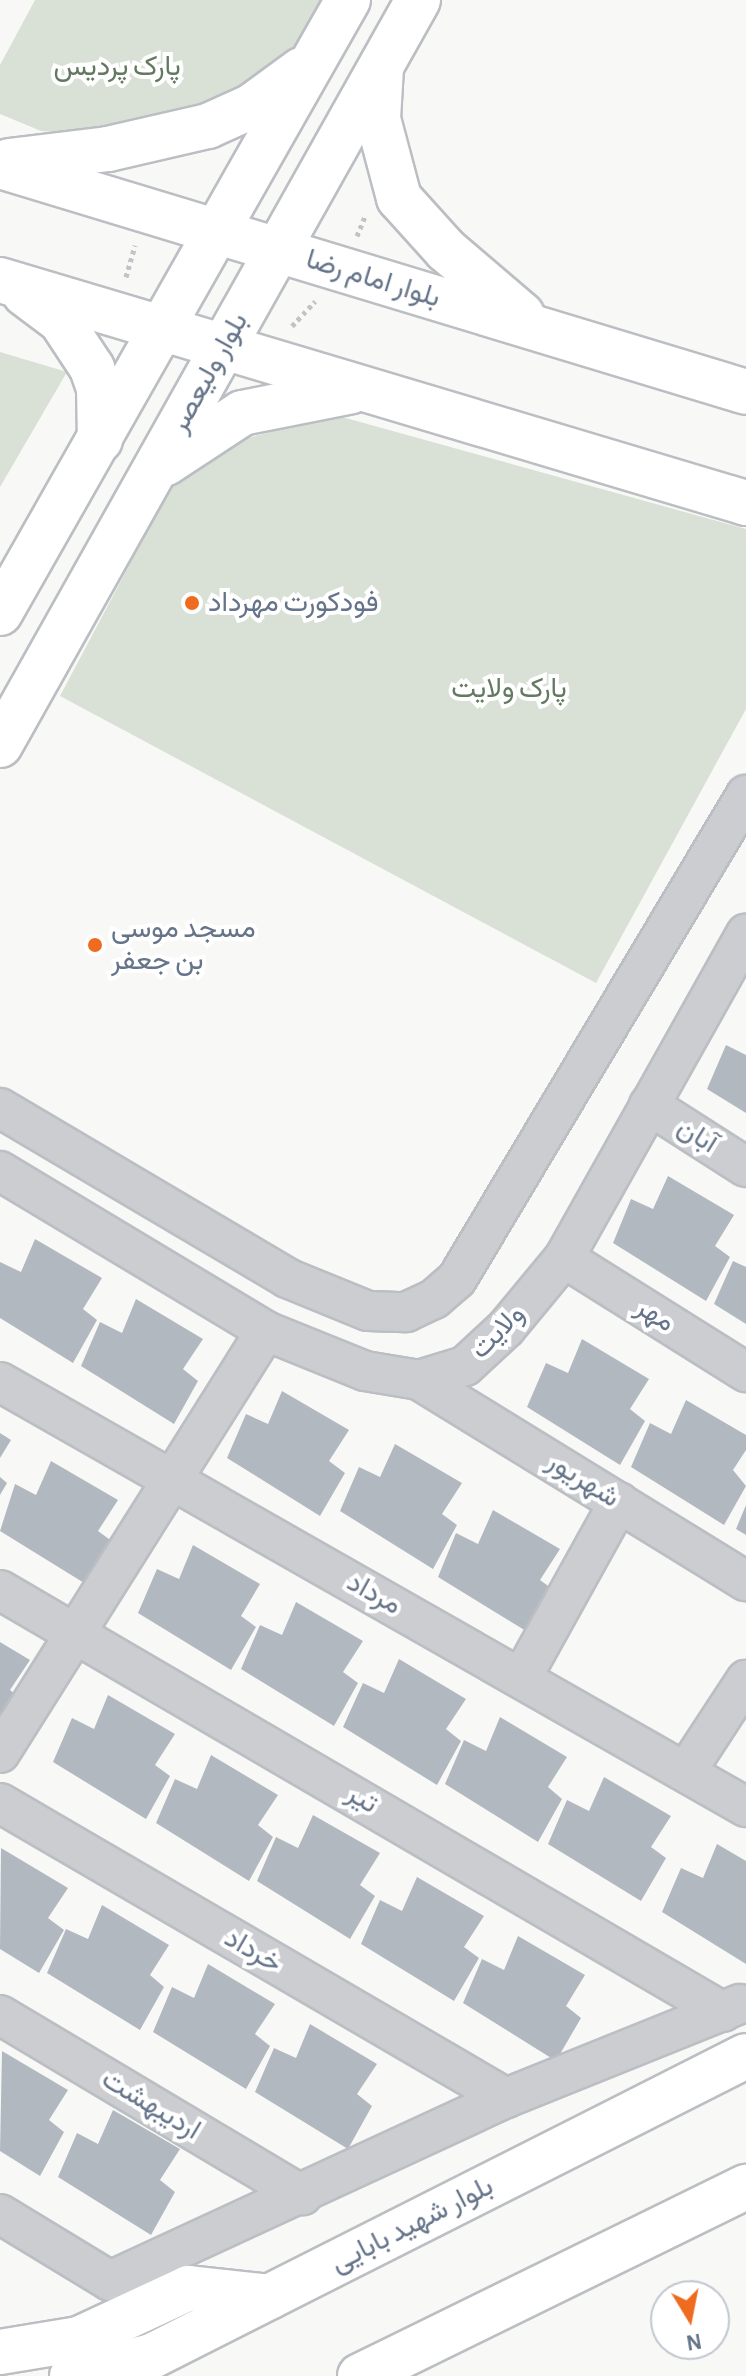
<!DOCTYPE html>
<html>
<head>
<meta charset="utf-8">
<style>
	body { margin:0 }
	#map { position:relative; width:746px; height:2376px; overflow:hidden; background:#f8f9f6; font-family:"Alegreya Sans",Vazirmatn,sans-serif }
	div>[style] { position:absolute }
	.green>* { inset:0; background:#d9e1d6 }
	.building>* { inset:0; background:#b2b8c0 }
	.path>* { height:5px; margin-top:-2.5px; transform-origin:0; background:repeating-linear-gradient(90deg,#c1c3c6 0 4px,transparent 0 8px) }
	.roads { filter:drop-shadow(2px 0 #bbbec3) drop-shadow(-2px 0 #bbbec3) drop-shadow(0 2px #bbbec3) drop-shadow(0 -2px #bbbec3) }
	.minor>* { height:38px; margin:-19px; padding:0 19px; transform-origin:19px; border-radius:19px; background:#cbcdd1 }
	.major>* { height:44px; margin:-22px; padding:0 22px; transform-origin:22px; border-radius:22px; background:#fff }
	.dots>* { width:22px; height:22px; translate:-50% -50%; box-sizing:border-box; border:4px solid #fff; border-radius:50% }
	span { translate:-50% -50%; white-space:nowrap; text-align:center; line-height:1.15; -webkit-text-stroke:8px #fff; paint-order:stroke }
	.park-label { font-size:28px; color:#637a61 }
	.street-label { font-size:28px; color:#657489 }
	.poi-label { font-size:28px; color:#657489 }
	.left { translate:0 -50%; text-align:left }
	.north { position:absolute; left:650px; top:2280px; width:80px; height:80px; box-sizing:border-box; background:#fff; border:2px solid #c1c7d0; border-radius:50%; rotate:170deg; font-size:22px; font-weight:700; line-height:32px; text-align:center; color:#657489 }
	.north::after { content:''; display:block; margin:auto; width:28px; height:36px; background:#ef6b1f; clip-path:polygon(50% 0,100% 100%,50% 72%,0 100%) }
</style>
</head>
<body>
<div id="map">
	<div class="green">
		<div style="clip-path:polygon(35px 0,337px 0,307px 55px,220px 110px,122px 136px,41px 131px,0 114px,0 65px)"></div>
		<div style="clip-path:polygon(0 352px,67px 372px,0 487px)"></div>
		<div style="clip-path:polygon(335px 415px,746px 529px,746px 709px,596px 983px,60px 696px,178px 473px,247px 438px)"></div>
	</div>
	<div class="building">
		<div style="clip-path:polygon(726px 1045px,746px 1055px,746px 1113px,707px 1089px)"></div>
		<div style="clip-path:polygon(668px 1176px,734px 1215px,715px 1246px,730px 1257px,706px 1301px,613px 1243px,631px 1199px,653px 1209px)"></div>
		<div style="clip-path:polygon(35px 1239px,102px 1278px,83px 1309px,97px 1320px,73px 1363px,0 1318px,0 1262px,21px 1272px)"></div>
		<div style="clip-path:polygon(733px 1261px,746px 1267px,746px 1324px,714px 1304px)"></div>
		<div style="clip-path:polygon(136px 1299px,203px 1339px,183px 1369px,198px 1381px,174px 1424px,81px 1366px,100px 1322px,122px 1333px)"></div>
		<div style="clip-path:polygon(582px 1339px,649px 1379px,630px 1409px,645px 1421px,620px 1465px,527px 1407px,546px 1363px,568px 1373px)"></div>
		<div style="clip-path:polygon(282px 1391px,349px 1430px,329px 1461px,345px 1473px,320px 1516px,227px 1458px,246px 1414px,268px 1424px)"></div>
		<div style="clip-path:polygon(686px 1400px,746px 1435px,746px 1450px,733px 1470px,746px 1486px,724px 1525px,631px 1467px,650px 1423px,671px 1434px)"></div>
		<div style="clip-path:polygon(0 1433px,11px 1440px,0 1458px)"></div>
		<div style="clip-path:polygon(395px 1444px,462px 1483px,442px 1514px,457px 1525px,433px 1569px,340px 1511px,359px 1467px,380px 1477px)"></div>
		<div style="clip-path:polygon(51px 1461px,118px 1500px,98px 1531px,113px 1542px,89px 1586px,0 1531px,15px 1484px,36px 1495px)"></div>
		<div style="clip-path:polygon(0 1477px,7px 1483px,0 1495px)"></div>
		<div style="clip-path:polygon(746px 1505px,746px 1535px,736px 1529px)"></div>
		<div style="clip-path:polygon(493px 1510px,560px 1549px,540px 1580px,555px 1591px,531px 1634px,438px 1577px,456px 1533px,478px 1544px)"></div>
		<div style="clip-path:polygon(193px 1545px,260px 1584px,241px 1616px,256px 1627px,231px 1670px,138px 1613px,157px 1569px,179px 1579px)"></div>
		<div style="clip-path:polygon(296px 1602px,363px 1641px,343px 1672px,358px 1683px,334px 1726px,241px 1669px,260px 1625px,282px 1635px)"></div>
		<div style="clip-path:polygon(0 1642px,30px 1660px,10px 1690px,25px 1702px,0 1746px)"></div>
		<div style="clip-path:polygon(399px 1659px,466px 1699px,446px 1729px,461px 1741px,437px 1785px,343px 1727px,363px 1683px,384px 1693px)"></div>
		<div style="clip-path:polygon(108px 1695px,175px 1734px,155px 1765px,170px 1776px,146px 1819px,53px 1762px,72px 1718px,94px 1729px)"></div>
		<div style="clip-path:polygon(500px 1717px,567px 1757px,548px 1787px,562px 1799px,538px 1842px,445px 1784px,464px 1740px,486px 1751px)"></div>
		<div style="clip-path:polygon(211px 1755px,278px 1795px,258px 1825px,273px 1837px,249px 1881px,156px 1823px,175px 1779px,197px 1789px)"></div>
		<div style="clip-path:polygon(604px 1777px,671px 1816px,651px 1847px,666px 1858px,641px 1901px,548px 1844px,567px 1800px,589px 1811px)"></div>
		<div style="clip-path:polygon(313px 1815px,380px 1853px,360px 1885px,375px 1896px,350px 1939px,257px 1881px,276px 1837px,298px 1848px)"></div>
		<div style="clip-path:polygon(717px 1844px,746px 1861px,746px 1964px,662px 1912px,681px 1868px,703px 1878px)"></div>
		<div style="clip-path:polygon(1px 1848px,68px 1888px,48px 1918px,64px 1930px,39px 1973px,0 1949px)"></div>
		<div style="clip-path:polygon(417px 1877px,484px 1916px,464px 1947px,479px 1958px,454px 2001px,361px 1944px,380px 1900px,402px 1911px)"></div>
		<div style="clip-path:polygon(102px 1905px,169px 1945px,150px 1975px,164px 1987px,140px 2030px,47px 1973px,66px 1929px,88px 1939px)"></div>
		<div style="clip-path:polygon(518px 1936px,585px 1975px,566px 2006px,581px 2018px,556px 2061px,463px 2003px,482px 1959px,504px 1970px)"></div>
		<div style="clip-path:polygon(208px 1964px,275px 2004px,255px 2034px,270px 2046px,246px 2089px,153px 2032px,172px 1987px,194px 1998px)"></div>
		<div style="clip-path:polygon(310px 2024px,377px 2064px,357px 2094px,372px 2106px,348px 2149px,255px 2092px,274px 2048px,296px 2058px)"></div>
		<div style="clip-path:polygon(2px 2051px,68px 2090px,49px 2120px,64px 2132px,40px 2176px,0 2151px)"></div>
		<div style="clip-path:polygon(113px 2110px,180px 2149px,160px 2180px,175px 2192px,151px 2235px,58px 2177px,77px 2133px,98px 2144px)"></div>
	</div>
	<div class="path">
		<div style="left:357px;top:236px;width:22px;rotate:-68deg"></div>
		<div style="left:126px;top:277px;width:33px;rotate:-74deg"></div>
		<div style="left:292px;top:326px;width:34px;rotate:-47deg"></div>
	</div>
	<div class="roads">
		<div class="minor">
			<div style="left:649px;top:1105px;width:115px;rotate:32.6deg"></div>
			<div style="left:0;top:1108px;width:334px;rotate:30.6deg"></div>
			<div style="left:287px;top:1278px;width:87px;rotate:22.2deg"></div>
			<div style="left:368px;top:1311px;width:38px;rotate:2deg"></div>
			<div style="left:406px;top:1312px;width:31px;rotate:-25deg"></div>
			<div style="left:434px;top:1299px;width:30px;rotate:-41deg"></div>
			<div style="left:457px;top:1279px;width:564px;rotate:-59.16deg"></div>
			<div style="left:0;top:1171px;width:310px;rotate:31deg"></div>
			<div style="left:266px;top:1331px;width:107px;rotate:22deg"></div>
			<div style="left:365px;top:1371px;width:55px;rotate:9.5deg"></div>
			<div style="left:419px;top:1380px;width:48px;rotate:-16.9deg"></div>
			<div style="left:465px;top:1366px;width:56px;rotate:-42.8deg"></div>
			<div style="left:506px;top:1328px;width:91px;rotate:-50.4deg"></div>
			<div style="left:564px;top:1258px;width:372px;rotate:-60.7deg"></div>
			<div style="left:564px;top:1258px;width:215px;rotate:32.1deg"></div>
			<div style="left:419px;top:1380px;width:384px;rotate:31.6deg"></div>
			<div style="left:0;top:1382px;width:859px;rotate:29.67deg"></div>
			<div style="left:0;top:1590px;width:837px;rotate:30.27deg"></div>
			<div style="left:522px;top:1677px;width:200px;rotate:-61deg"></div>
			<div style="left:0;top:1753px;width:499px;rotate:-57.8deg"></div>
			<div style="left:687px;top:1770px;width:108px;rotate:-56.8deg"></div>
			<div style="left:0;top:1803px;width:586px;rotate:30.24deg"></div>
			<div style="left:0;top:2015px;width:352px;rotate:30.8deg"></div>
			<div style="left:0;top:2214px;width:129px;rotate:31.3deg"></div>
			<div style="left:110px;top:2281px;width:436px;rotate:-24.8deg"></div>
			<div style="left:506px;top:2098px;width:252px;rotate:-21.9deg"></div>
		</div>
		<div class="major">
			<div style="left:381px;top:68px;width:51px;rotate:93.4deg"></div>
			<div style="left:378px;top:119px;width:82px;rotate:75.1deg"></div>
			<div style="left:399px;top:198px;width:70px;rotate:47.9deg"></div>
			<div style="left:446px;top:250px;width:100px;rotate:40.5deg"></div>
			<div style="left:9px;top:161px;width:100px;rotate:-6.9deg"></div>
			<div style="left:108px;top:149px;width:103px;rotate:-13deg"></div>
			<div style="left:208px;top:126px;width:48px;rotate:-24.4deg"></div>
			<div style="left:252px;top:106px;width:61px;rotate:-36.3deg"></div>
			<div style="left:0;top:166px;width:779px;rotate:16.85deg"></div>
			<div style="left:0;top:280px;width:779px;rotate:16.64deg"></div>
			<div style="left:25px;top:294px;width:45px;rotate:36.9deg"></div>
			<div style="left:61px;top:321px;width:56px;rotate:56.6deg"></div>
			<div style="left:92px;top:368px;width:21px;rotate:71deg"></div>
			<div style="left:99px;top:388px;width:52px;rotate:88.9deg"></div>
			<div style="left:166px;top:463px;width:91px;rotate:-33.3deg"></div>
			<div style="left:242px;top:413px;width:112px;rotate:-11.3deg"></div>
			<div style="left:0;top:613px;width:705px;rotate:-60.42deg"></div>
			<div style="left:0;top:745px;width:854px;rotate:-60.7deg"></div>
			<div style="left:0;top:2352px;width:80px;rotate:-9.3deg"></div>
			<div style="left:79px;top:2339px;width:121px;rotate:-24.9deg"></div>
			<div style="left:189px;top:2288px;width:81px;rotate:6.3deg"></div>
			<div style="left:72px;top:2376px;width:82px;rotate:-14deg"></div>
			<div style="left:152px;top:2356px;width:665px;rotate:-26.8deg"></div>
			<div style="left:360px;top:2376px;width:430px;rotate:-26.1deg"></div>
		</div>
	</div>
	<div class="dots">
		<div style="left:192px;top:603px;background:#ef6b1f"></div>
		<div style="left:95px;top:945px;background:#ef6b1f"></div>
	</div>
	<div class="park-label">
		<span style="left:117px;top:67px">پارک پردیس</span>
		<span style="left:509px;top:689px">پارک ولایت</span>
	</div>
	<div class="street-label">
		<span style="left:373px;top:279px;rotate:17deg">بلوار امام رضا</span>
		<span style="left:209px;top:373px;rotate:-61deg">بلوار ولیعصر</span>
		<span style="left:697px;top:1136px;rotate:32deg">آبان</span>
		<span style="left:655px;top:1315px;rotate:32deg">مهر</span>
		<span style="left:498px;top:1332px;rotate:-45deg">ولایت</span>
		<span style="left:583px;top:1480px;rotate:32deg">شهریور</span>
		<span style="left:374px;top:1594px;rotate:29deg">مرداد</span>
		<span style="left:362px;top:1799px;rotate:31deg">تیر</span>
		<span style="left:253px;top:1951px;rotate:30deg">خرداد</span>
		<span style="left:151px;top:2105px;rotate:31deg">اردیبهشت</span>
		<span style="left:412px;top:2225px;rotate:-27deg">بلوار شهید بابایی</span>
	</div>
	<div class="poi-label">
		<span class="left" style="left:208px;top:603px">فودکورت مهرداد</span>
		<span class="left" style="left:111px;top:945px">مسجد موسی<br>بن جعفر</span>
	</div>
	<div class="north">N</div>
</div>
</body>
</html>
